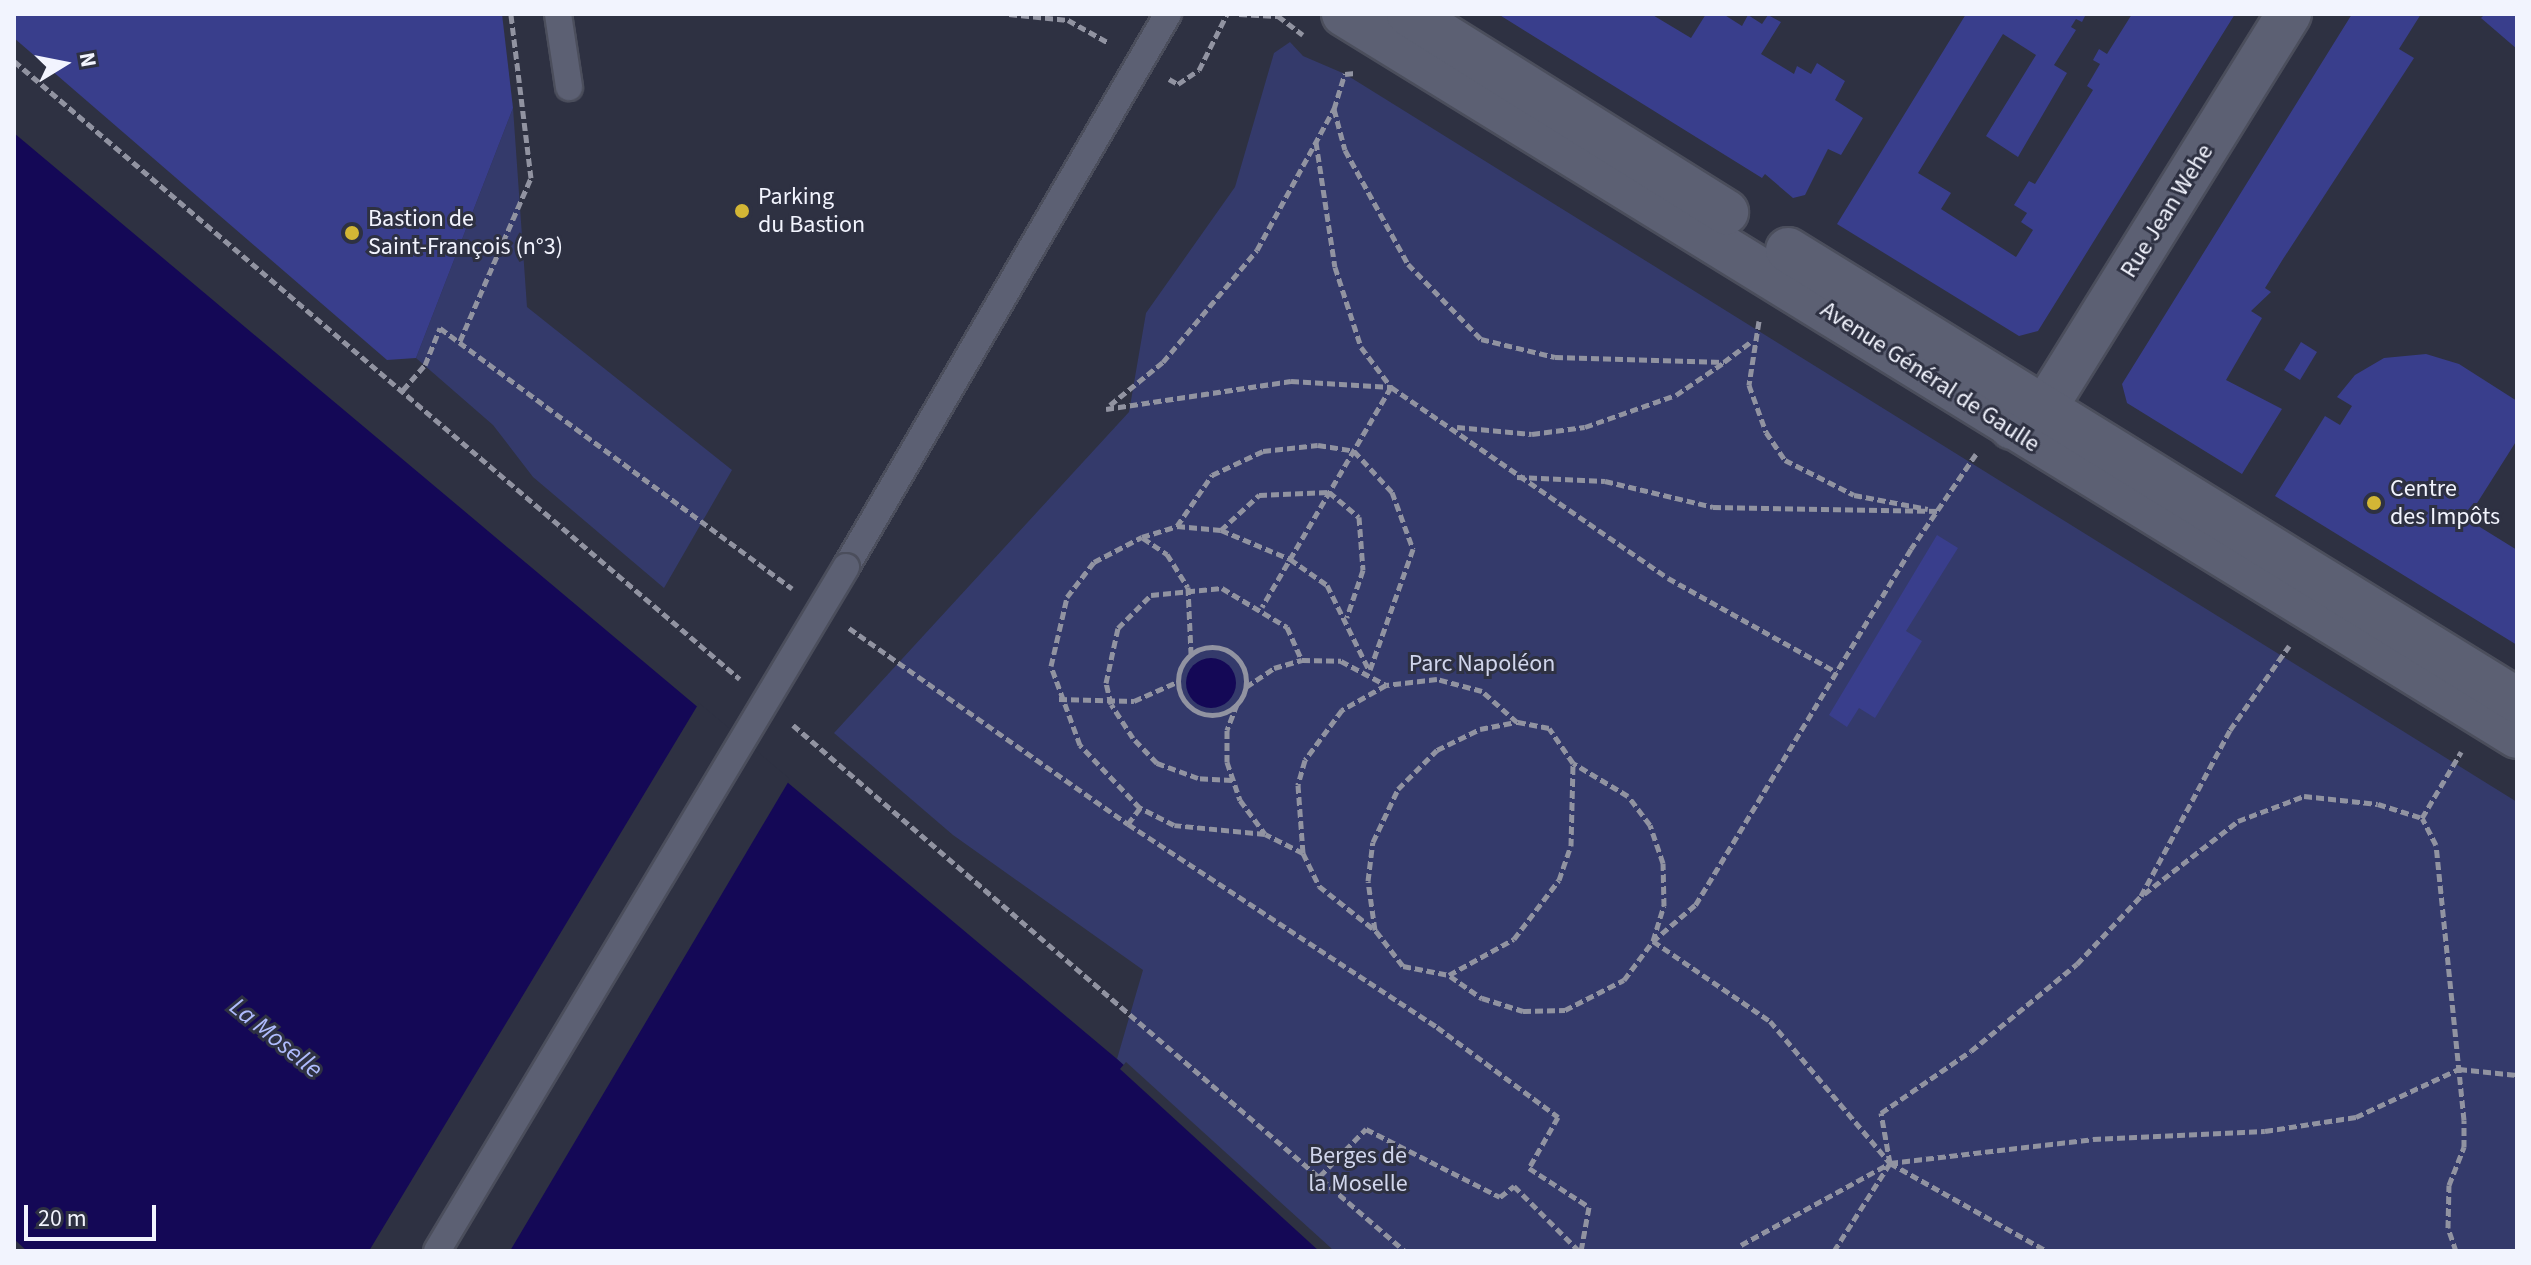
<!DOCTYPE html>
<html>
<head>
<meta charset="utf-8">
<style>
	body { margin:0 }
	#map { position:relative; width:2531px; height:1265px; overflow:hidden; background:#2e3142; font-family:"Source Sans 3",sans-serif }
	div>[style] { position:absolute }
	.green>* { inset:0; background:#343a6b }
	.water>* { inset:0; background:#140856 }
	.round { border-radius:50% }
	.pier>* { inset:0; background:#2e3142 }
	.building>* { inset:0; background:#393e8c }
	.path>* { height:5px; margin-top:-2.5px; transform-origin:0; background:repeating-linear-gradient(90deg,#9193a1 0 8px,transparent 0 12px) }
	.path>.ring { margin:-2.5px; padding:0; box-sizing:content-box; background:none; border:5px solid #9193a1; border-radius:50% }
	.roads { filter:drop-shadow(2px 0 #4b4e5c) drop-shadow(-2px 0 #4b4e5c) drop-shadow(0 2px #4b4e5c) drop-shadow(0 -2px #4b4e5c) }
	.service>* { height:26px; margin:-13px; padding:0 13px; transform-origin:13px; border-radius:13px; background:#5c6073 }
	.minor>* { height:44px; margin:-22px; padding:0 22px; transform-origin:22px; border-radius:22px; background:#5c6073 }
	.tertiary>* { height:44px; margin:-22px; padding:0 22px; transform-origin:22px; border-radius:22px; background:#5c6073 }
	.bridges { filter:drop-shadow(2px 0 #4b4e5c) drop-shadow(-2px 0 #4b4e5c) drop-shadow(0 2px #4b4e5c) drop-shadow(0 -2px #4b4e5c) }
	.service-bridge>* { height:26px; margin:-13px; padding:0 13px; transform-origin:13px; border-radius:13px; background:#5c6073 }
	.dots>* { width:22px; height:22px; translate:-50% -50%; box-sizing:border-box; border:4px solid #2e3142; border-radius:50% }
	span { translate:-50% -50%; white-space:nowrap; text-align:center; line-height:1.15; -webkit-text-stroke:6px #2e3142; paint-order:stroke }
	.poi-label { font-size:24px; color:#f2f4fe }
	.left { translate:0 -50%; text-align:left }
	.street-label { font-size:24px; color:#f2f4fe }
	.park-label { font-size:24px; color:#d0d5ec }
	.water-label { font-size:26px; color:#afbbfd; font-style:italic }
	.frame { position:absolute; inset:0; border:16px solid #f2f4fe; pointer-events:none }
	.north { position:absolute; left:24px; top:24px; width:80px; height:80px; -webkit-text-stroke:6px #2e3142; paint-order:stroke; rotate:80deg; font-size:22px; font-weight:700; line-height:32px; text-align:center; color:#f2f4fe }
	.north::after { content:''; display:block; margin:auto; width:28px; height:36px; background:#f2f4fe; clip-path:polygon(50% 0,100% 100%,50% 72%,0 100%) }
	.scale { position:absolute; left:24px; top:1205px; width:132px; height:36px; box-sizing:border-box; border:4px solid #f2f4fe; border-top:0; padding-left:10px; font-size:24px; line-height:28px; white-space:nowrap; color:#f2f4fe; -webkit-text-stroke:6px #2e3142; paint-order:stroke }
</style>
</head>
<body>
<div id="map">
	<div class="green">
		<div style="clip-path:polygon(1290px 42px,1303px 56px,1345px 74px,2517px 802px,2517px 1251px,1329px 1251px,1117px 1059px,1143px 970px,953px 835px,834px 733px,1129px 412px,1146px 313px,1235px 187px,1274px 53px)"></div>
		<div style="clip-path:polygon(513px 108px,527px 307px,732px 470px,664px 588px,533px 477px,493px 425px,416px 358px)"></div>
	</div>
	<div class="water">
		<div style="clip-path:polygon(14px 133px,1117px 1059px,1329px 1251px,27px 1251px,14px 1239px)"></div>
		<div class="round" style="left:1186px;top:658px;width:50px;height:50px"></div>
	</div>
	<div class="pier">
		<div style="clip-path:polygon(699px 703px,790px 779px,510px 1251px,369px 1251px)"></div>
		<div style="clip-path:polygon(1126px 1062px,1331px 1248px,1333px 1251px,1319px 1251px,1120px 1069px)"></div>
	</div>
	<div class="building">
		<div style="clip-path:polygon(14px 14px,502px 14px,513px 108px,416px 358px,387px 360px,14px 38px)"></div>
		<div style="clip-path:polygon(1498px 14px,1651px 14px,1691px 38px,1706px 14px,1723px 14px,1742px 26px,1748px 15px,1762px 24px,1768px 15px,1781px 22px,1761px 54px,1794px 74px,1797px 66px,1811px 74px,1817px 63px,1845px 81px,1835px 100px,1863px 118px,1841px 155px,1828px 149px,1805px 195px,1793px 198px,1765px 174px,1762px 178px)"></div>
		<div style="clip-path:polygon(1966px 14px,2086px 14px,2082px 22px,2076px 19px,2071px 27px,2076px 30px,2054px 65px,2067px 73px,2018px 157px,1986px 136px,2036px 55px,2003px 34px,1918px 173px,1951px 193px,1941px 209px,2016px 257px,2033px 230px,2021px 222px,2027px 213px,2014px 205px,2029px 181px,2035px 184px,2093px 90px,2087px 86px,2100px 64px,2093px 60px,2099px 49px,2107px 54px,2132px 14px,2235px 14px,2038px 331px,2019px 336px,1837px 224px)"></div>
		<div style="clip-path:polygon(2352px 14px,2421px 14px,2399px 49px,2414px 58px,2283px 259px,2265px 288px,2271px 292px,2251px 311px,2262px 318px,2226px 380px,2282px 409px,2242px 474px,2127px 403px,2122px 384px)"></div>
		<div style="clip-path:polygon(2485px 14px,2517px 14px,2517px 49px,2481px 18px)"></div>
		<div style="clip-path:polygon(2301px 342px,2317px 352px,2300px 380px,2284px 370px)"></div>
		<div style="clip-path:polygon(2426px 354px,2459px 364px,2517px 401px,2517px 440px,2467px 519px,2517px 550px,2517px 645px,2275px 496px,2325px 416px,2340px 425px,2352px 406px,2337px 397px,2355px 375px,2384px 358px)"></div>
		<div style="clip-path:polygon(1937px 535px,1958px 548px,1906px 631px,1922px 641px,1875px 718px,1859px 708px,1847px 727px,1829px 715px)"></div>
	</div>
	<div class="path">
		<div style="left:1009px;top:14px;width:59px;rotate:5.8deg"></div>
		<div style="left:1068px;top:20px;width:47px;rotate:29.3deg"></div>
		<div style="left:1239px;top:14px;width:39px;rotate:3deg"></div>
		<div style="left:1278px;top:16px;width:31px;rotate:37deg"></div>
		<div style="left:14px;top:61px;width:953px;rotate:40.41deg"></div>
		<div style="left:1169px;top:79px;width:10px;rotate:29deg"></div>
		<div style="left:1178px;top:84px;width:25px;rotate:-34deg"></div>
		<div style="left:1199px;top:70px;width:63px;rotate:-63.4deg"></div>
		<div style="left:1334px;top:109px;width:42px;rotate:75deg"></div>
		<div style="left:1345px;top:150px;width:130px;rotate:61.1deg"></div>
		<div style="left:1408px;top:264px;width:105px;rotate:45.8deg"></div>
		<div style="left:1481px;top:339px;width:76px;rotate:13.7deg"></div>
		<div style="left:1555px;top:357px;width:169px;rotate:1.7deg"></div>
		<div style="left:1724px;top:362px;width:34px;rotate:-37deg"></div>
		<div style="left:1316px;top:142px;width:126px;rotate:81.4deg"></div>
		<div style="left:1335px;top:267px;width:84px;rotate:72deg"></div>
		<div style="left:1361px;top:347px;width:50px;rotate:53.1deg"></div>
		<div style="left:1391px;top:387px;width:336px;rotate:34.6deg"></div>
		<div style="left:1668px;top:578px;width:193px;rotate:29.2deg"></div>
		<div style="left:1759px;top:321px;width:65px;rotate:98.9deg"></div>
		<div style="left:1749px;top:385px;width:50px;rotate:70.1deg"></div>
		<div style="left:1766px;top:432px;width:34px;rotate:56deg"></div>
		<div style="left:1785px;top:460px;width:77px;rotate:26.9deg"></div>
		<div style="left:1854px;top:495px;width:75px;rotate:10.7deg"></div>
		<div style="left:460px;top:341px;width:178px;rotate:-66.5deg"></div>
		<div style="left:531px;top:178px;width:165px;rotate:-97deg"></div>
		<div style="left:403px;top:390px;width:33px;rotate:-49deg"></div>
		<div style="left:425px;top:365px;width:40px;rotate:-68deg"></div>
		<div style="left:440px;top:328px;width:438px;rotate:36.5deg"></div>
		<div style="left:1110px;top:405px;width:68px;rotate:-39.1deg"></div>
		<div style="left:1163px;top:362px;width:146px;rotate:-50deg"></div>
		<div style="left:1257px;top:250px;width:161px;rotate:-61.4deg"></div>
		<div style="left:1334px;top:109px;width:37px;rotate:-73deg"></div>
		<div style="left:1345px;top:74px;width:10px;rotate:-6deg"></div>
		<div style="left:1106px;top:409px;width:187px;rotate:-8.6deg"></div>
		<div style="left:1291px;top:381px;width:100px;rotate:3.4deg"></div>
		<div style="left:1391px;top:387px;width:255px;rotate:120.4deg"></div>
		<div style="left:1457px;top:427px;width:75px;rotate:5.3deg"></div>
		<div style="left:1532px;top:434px;width:53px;rotate:-7.5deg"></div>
		<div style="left:1585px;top:427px;width:96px;rotate:-19.4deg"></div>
		<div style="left:1676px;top:395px;width:57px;rotate:-34.2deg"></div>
		<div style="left:1976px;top:454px;width:115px;rotate:124.4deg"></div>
		<div style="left:1911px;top:549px;width:416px;rotate:121.2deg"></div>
		<div style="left:1695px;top:905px;width:55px;rotate:139.4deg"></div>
		<div style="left:1653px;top:941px;width:142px;rotate:34.4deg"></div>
		<div style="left:1770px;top:1021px;width:186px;rotate:49.8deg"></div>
		<div style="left:1890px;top:1163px;width:180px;rotate:29.3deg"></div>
		<div style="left:1517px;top:477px;width:88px;rotate:2.6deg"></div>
		<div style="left:1605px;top:481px;width:111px;rotate:13.5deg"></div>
		<div style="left:1713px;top:507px;width:227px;rotate:1deg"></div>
		<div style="left:1177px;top:526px;width:62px;rotate:-55.5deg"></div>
		<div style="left:1212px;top:475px;width:56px;rotate:-25.2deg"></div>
		<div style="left:1263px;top:451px;width:55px;rotate:-6.2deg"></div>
		<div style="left:1318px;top:445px;width:36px;rotate:9deg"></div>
		<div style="left:1354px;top:451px;width:56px;rotate:47.2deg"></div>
		<div style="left:1392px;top:492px;width:61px;rotate:69.8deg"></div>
		<div style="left:1413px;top:549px;width:128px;rotate:109.6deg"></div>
		<div style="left:1221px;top:530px;width:52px;rotate:-42.6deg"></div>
		<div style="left:1259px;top:495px;width:70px;rotate:-2.5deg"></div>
		<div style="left:1329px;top:492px;width:39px;rotate:40deg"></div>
		<div style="left:1359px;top:517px;width:53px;rotate:85.7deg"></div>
		<div style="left:1363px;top:570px;width:50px;rotate:108.8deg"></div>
		<div style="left:1143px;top:538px;width:29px;rotate:34deg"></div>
		<div style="left:1167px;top:554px;width:39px;rotate:58deg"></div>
		<div style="left:1188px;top:587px;width:67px;rotate:87.4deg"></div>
		<div style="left:849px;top:628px;width:341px;rotate:35.1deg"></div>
		<div class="ring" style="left:1178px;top:647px;width:63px;height:63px"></div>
		<div style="left:1246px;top:687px;width:34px;rotate:-34deg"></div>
		<div style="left:1274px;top:668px;width:29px;rotate:-16deg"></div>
		<div style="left:1302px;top:660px;width:39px;rotate:1deg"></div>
		<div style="left:1341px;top:661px;width:51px;rotate:28.1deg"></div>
		<div style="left:1386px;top:685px;width:51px;rotate:150.4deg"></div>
		<div style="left:1342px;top:710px;width:62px;rotate:126.5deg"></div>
		<div style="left:1305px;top:760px;width:26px;rotate:106deg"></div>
		<div style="left:1298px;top:785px;width:68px;rotate:85.8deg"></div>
		<div style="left:1303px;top:853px;width:37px;rotate:64deg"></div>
		<div style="left:1319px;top:886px;width:73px;rotate:38.3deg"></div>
		<div style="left:1376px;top:931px;width:44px;rotate:52.4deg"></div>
		<div style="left:1403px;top:966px;width:47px;rotate:11.1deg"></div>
		<div style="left:1449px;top:975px;width:74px;rotate:-29deg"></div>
		<div style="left:1514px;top:939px;width:74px;rotate:-52.7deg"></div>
		<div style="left:1559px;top:880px;width:36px;rotate:-71deg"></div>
		<div style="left:1571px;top:846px;width:83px;rotate:-88.6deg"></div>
		<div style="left:1573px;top:763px;width:42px;rotate:-124.4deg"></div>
		<div style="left:1549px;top:728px;width:33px;rotate:-169deg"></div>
		<div style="left:1517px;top:722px;width:47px;rotate:-138.5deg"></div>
		<div style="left:1482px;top:691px;width:47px;rotate:-165.1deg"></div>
		<div style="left:1437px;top:679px;width:51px;rotate:173.3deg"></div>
		<div style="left:1059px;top:699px;width:75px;rotate:1.5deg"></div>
		<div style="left:1134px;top:701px;width:47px;rotate:-23.8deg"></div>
		<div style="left:1237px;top:704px;width:28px;rotate:111deg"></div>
		<div style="left:1227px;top:730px;width:32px;rotate:90deg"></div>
		<div style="left:1227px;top:762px;width:40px;rotate:71.1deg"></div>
		<div style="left:1240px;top:800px;width:42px;rotate:53.7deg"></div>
		<div style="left:793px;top:725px;width:807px;rotate:40.68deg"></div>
		<div style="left:1232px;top:780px;width:34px;rotate:-177deg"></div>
		<div style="left:1198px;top:778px;width:44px;rotate:-159.9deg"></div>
		<div style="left:1157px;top:763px;width:35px;rotate:-134deg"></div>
		<div style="left:1133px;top:738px;width:40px;rotate:-122.9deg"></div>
		<div style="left:1111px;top:704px;width:22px;rotate:-103deg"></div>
		<div style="left:1106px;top:683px;width:56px;rotate:-77.7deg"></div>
		<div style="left:1118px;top:628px;width:47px;rotate:-45deg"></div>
		<div style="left:1151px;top:595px;width:71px;rotate:-5.6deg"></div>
		<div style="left:1222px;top:588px;width:76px;rotate:31deg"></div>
		<div style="left:1287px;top:627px;width:36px;rotate:66deg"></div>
		<div style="left:1140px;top:808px;width:20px;rotate:127deg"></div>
		<div style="left:1128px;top:824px;width:370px;rotate:33.3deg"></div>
		<div style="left:1437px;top:1027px;width:151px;rotate:36.6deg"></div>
		<div style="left:1558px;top:1117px;width:59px;rotate:119.6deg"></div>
		<div style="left:1529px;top:1168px;width:72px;rotate:33deg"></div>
		<div style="left:1589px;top:1207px;width:45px;rotate:100.3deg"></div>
		<div style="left:1303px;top:853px;width:42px;rotate:-153.4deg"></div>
		<div style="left:1265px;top:834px;width:91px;rotate:-174.4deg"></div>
		<div style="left:1174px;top:825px;width:38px;rotate:-153deg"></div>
		<div style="left:1140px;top:808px;width:87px;rotate:-133.6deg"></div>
		<div style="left:1080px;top:745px;width:84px;rotate:-110.2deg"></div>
		<div style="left:1051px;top:666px;width:71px;rotate:-76.9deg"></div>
		<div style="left:1067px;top:597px;width:44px;rotate:-52.4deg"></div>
		<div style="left:1094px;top:562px;width:54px;rotate:-27.5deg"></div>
		<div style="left:1142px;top:537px;width:37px;rotate:-17deg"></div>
		<div style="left:1177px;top:526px;width:44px;rotate:5.2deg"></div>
		<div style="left:1221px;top:530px;width:75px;rotate:22.8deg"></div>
		<div style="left:1290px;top:559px;width:45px;rotate:35.1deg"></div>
		<div style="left:1327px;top:585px;width:95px;rotate:63.7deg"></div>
		<div style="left:2144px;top:894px;width:119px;rotate:-37.8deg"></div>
		<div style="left:2238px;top:821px;width:71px;rotate:-20.7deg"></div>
		<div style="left:2304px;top:796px;width:74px;rotate:6.2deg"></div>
		<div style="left:2378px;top:804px;width:46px;rotate:17.7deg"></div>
		<div style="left:1375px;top:930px;width:49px;rotate:-98.1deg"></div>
		<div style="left:1368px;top:881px;width:39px;rotate:-83deg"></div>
		<div style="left:1373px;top:842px;width:59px;rotate:-64.7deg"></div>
		<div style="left:1398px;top:789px;width:55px;rotate:-45deg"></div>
		<div style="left:1437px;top:750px;width:48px;rotate:-26deg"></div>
		<div style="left:1480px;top:729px;width:38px;rotate:-11deg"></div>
		<div style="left:1450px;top:976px;width:39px;rotate:35deg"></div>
		<div style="left:1482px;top:998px;width:43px;rotate:17.6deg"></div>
		<div style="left:1523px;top:1011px;width:42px;rotate:-1.4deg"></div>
		<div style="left:1565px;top:1010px;width:66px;rotate:-27deg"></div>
		<div style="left:1624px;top:980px;width:49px;rotate:-53.4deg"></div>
		<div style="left:1653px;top:941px;width:37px;rotate:-73deg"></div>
		<div style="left:1664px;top:906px;width:43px;rotate:-91.3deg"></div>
		<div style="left:1663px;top:863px;width:40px;rotate:-108.9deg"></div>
		<div style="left:1650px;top:825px;width:36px;rotate:-127deg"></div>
		<div style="left:1628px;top:796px;width:64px;rotate:-149deg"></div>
		<div style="left:1320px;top:1176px;width:66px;rotate:-45.6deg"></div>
		<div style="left:1366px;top:1129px;width:150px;rotate:26.9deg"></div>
		<div style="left:1500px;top:1197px;width:18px;rotate:-38deg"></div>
		<div style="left:1514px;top:1186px;width:92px;rotate:45deg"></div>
		<div style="left:1741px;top:1245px;width:170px;rotate:-28.8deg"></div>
		<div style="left:1890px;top:1163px;width:204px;rotate:-6.7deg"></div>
		<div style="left:2093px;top:1139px;width:172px;rotate:-2.7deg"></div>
		<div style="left:2265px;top:1131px;width:92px;rotate:-8.7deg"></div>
		<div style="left:2356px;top:1117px;width:114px;rotate:-25deg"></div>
		<div style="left:2459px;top:1069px;width:58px;rotate:5.9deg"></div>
		<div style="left:1834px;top:1251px;width:104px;rotate:-57.5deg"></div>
		<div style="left:1890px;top:1163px;width:51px;rotate:-100.2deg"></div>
		<div style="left:1881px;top:1113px;width:109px;rotate:-34.6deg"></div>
		<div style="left:1971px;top:1051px;width:137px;rotate:-39.4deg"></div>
		<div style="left:2077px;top:964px;width:93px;rotate:-46.7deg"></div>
		<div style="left:2141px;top:896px;width:188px;rotate:-61.8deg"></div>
		<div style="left:2230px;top:730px;width:103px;rotate:-54.9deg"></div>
		<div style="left:2456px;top:1251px;width:24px;rotate:-109deg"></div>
		<div style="left:2448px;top:1228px;width:43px;rotate:-88.7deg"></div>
		<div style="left:2449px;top:1185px;width:41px;rotate:-68.5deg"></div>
		<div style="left:2464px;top:1147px;width:27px;rotate:-90deg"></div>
		<div style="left:2464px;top:1120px;width:276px;rotate:-95.8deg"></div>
		<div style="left:2436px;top:845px;width:30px;rotate:-117deg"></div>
		<div style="left:2422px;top:818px;width:77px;rotate:-59.4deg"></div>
	</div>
	<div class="roads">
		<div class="service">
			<div style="left:558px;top:14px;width:74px;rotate:81.4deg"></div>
			<div style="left:846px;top:567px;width:640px;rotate:-59.79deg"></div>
		</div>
		<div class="minor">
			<div style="left:2012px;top:427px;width:37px;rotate:-29deg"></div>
			<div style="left:2044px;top:409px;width:465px;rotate:-58.2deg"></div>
		</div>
		<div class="tertiary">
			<div style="left:1344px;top:14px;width:1377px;rotate:31.61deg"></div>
			<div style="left:1409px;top:14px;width:374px;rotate:32deg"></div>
			<div style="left:1788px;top:250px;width:857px;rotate:31.69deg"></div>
		</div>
	</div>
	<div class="bridges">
		<div class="service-bridge">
			<div style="left:437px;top:1251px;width:797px;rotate:-59.12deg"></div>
		</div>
	</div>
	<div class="dots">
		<div style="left:742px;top:211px;background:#d3b635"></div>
		<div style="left:352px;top:233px;background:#d3b635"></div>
		<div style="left:2374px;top:503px;background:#d3b635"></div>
	</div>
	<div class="poi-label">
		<span class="left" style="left:758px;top:211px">Parking<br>du Bastion</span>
		<span class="left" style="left:368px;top:233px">Bastion de<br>Saint-François (n°3)</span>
		<span class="left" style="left:2390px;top:503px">Centre<br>des Impôts</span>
	</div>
	<div class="street-label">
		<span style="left:2167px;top:211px;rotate:-58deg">Rue Jean Wehe</span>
		<span style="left:1930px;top:377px;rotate:33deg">Avenue Général de Gaulle</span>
	</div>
	<div class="park-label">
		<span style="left:1482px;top:664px">Parc Napoléon</span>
		<span style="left:1358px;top:1170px">Berges de<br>la Moselle</span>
	</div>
	<div class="water-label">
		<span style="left:276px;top:1038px;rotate:39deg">La Moselle</span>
	</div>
	<div class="frame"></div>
	<div class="north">N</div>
	<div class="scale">20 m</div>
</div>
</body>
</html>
